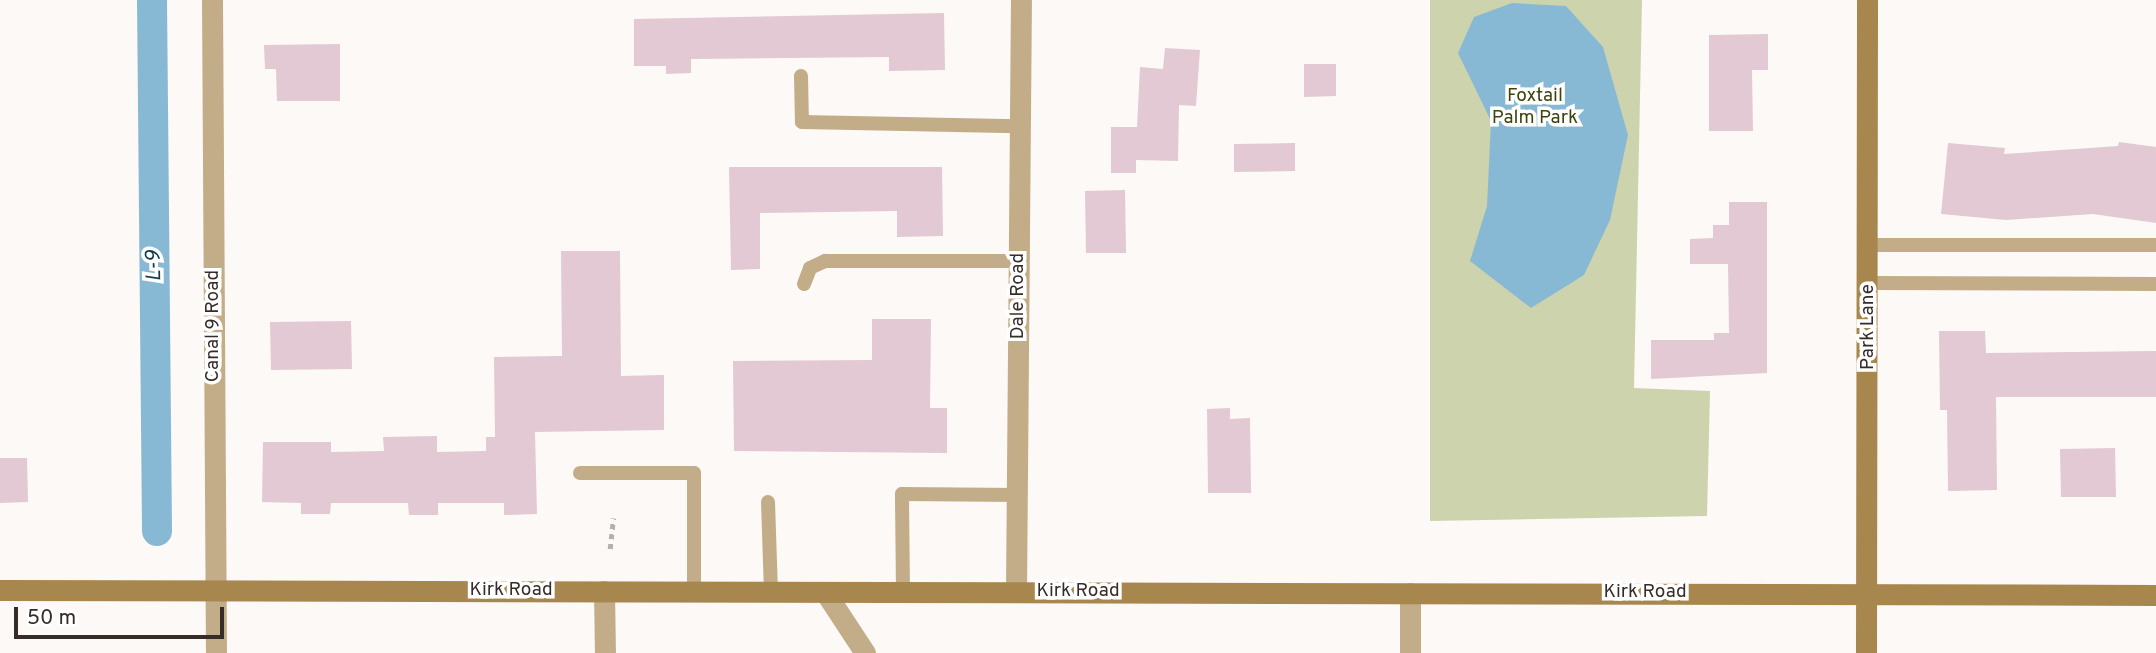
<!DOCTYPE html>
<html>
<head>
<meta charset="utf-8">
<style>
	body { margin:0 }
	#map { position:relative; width:2156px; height:653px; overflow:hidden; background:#fdf9f6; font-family:Overpass,sans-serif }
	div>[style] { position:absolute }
	.green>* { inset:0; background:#cdd3ac }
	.water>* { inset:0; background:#88b9d4 }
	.canal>* { height:30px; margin:-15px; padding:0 15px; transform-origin:15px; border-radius:15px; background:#88b9d4 }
	.building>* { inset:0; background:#e2c9d3 }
	.path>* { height:4.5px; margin-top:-2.25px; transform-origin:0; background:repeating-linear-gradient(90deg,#b6b0ad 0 5px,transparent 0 10px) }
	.lane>* { height:14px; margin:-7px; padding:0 7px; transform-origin:7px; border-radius:7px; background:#c3ad88 }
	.street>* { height:21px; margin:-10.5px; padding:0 10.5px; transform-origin:10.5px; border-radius:10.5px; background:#c3ad88 }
	.secondary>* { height:21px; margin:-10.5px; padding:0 10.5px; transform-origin:10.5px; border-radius:10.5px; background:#a7874e }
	span { translate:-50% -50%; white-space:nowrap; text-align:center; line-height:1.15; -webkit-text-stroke:7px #fff; paint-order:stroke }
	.park-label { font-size:19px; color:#3e440c }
	.street-label { font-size:19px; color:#362d29 }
	.water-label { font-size:21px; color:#0f394c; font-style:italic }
	.scale { position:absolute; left:14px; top:607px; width:210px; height:32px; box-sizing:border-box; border:4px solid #362d29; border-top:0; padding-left:9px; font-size:21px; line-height:24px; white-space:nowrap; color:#362d29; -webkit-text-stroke:5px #fff; paint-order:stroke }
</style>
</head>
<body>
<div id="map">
	<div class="green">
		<div style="clip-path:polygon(1430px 0,1642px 0,1634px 388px,1710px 391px,1707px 516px,1430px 521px)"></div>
	</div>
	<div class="water">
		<div style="clip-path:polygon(1512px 3px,1566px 6px,1603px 47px,1628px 135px,1610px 220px,1584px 275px,1531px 308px,1470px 261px,1487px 206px,1491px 121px,1458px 53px,1474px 17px)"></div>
	</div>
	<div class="canal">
		<div style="left:152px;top:0;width:531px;rotate:89.46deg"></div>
	</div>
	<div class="building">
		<div style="clip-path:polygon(944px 13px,945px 70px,889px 71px,889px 57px,691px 59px,691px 73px,666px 74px,666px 66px,634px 66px,634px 19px)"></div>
		<div style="clip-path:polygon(1768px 34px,1768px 70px,1752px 70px,1753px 131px,1709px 131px,1709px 35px)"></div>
		<div style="clip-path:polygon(340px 44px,340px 101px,277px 101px,276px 69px,265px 69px,264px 45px)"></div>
		<div style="clip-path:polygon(1165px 48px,1200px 50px,1196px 106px,1179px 105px,1178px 161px,1136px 160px,1136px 173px,1111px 173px,1111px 127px,1137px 127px,1140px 67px,1163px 69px)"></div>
		<div style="clip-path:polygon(1304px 64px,1336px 64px,1336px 96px,1304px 97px)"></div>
		<div style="clip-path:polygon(2119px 142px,2156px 147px,2156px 223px,2093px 214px,2006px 220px,1941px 214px,1948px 143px,2005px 148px,2004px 154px,2118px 146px)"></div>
		<div style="clip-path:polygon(1295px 143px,1295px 171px,1234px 172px,1234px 144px)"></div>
		<div style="clip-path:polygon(729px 167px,942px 167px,943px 236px,897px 237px,897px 211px,760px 213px,760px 269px,731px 270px)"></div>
		<div style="clip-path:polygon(1125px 190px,1126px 253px,1086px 253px,1085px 191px)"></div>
		<div style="clip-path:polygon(1729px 202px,1767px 202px,1767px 373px,1651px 379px,1651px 340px,1714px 340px,1714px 333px,1729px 333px,1728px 264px,1690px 264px,1690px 239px,1713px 238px,1713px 225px,1729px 225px)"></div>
		<div style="clip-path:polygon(561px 251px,620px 251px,621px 376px,664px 375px,664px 430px,535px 432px,537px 514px,504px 515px,504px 503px,438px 503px,438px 515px,409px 515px,408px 503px,331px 503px,330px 514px,301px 514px,301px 503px,262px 502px,263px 442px,331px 442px,331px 452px,384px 451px,383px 437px,437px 436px,437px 452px,486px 451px,486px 437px,495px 437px,494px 357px,562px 356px)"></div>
		<div style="clip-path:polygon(872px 319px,931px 319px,930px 408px,947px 408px,947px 453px,734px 451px,733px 361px,872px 360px)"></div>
		<div style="clip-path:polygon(351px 321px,352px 369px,271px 370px,270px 322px)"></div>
		<div style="clip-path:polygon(1939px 331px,1985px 331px,1986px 353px,2156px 351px,2156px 397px,1996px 397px,1997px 490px,1948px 491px,1947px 410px,1940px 410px)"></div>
		<div style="clip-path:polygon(1230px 408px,1230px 419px,1250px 418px,1251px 493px,1208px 493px,1207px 409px)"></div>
		<div style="clip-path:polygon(2115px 448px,2116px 497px,2061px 497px,2060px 449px)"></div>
		<div style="clip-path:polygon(0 458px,27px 458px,28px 502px,0 503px)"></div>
	</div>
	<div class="path">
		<div style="left:610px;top:549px;width:31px;rotate:-84deg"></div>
	</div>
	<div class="lane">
		<div style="left:801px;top:76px;width:46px;rotate:88.8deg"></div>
		<div style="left:802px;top:122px;width:218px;rotate:1.1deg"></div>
		<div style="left:1869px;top:245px;width:287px"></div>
		<div style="left:1869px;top:283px;width:287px;rotate:0.2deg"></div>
		<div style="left:804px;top:284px;width:17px;rotate:-69deg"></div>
		<div style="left:810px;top:268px;width:17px;rotate:-25deg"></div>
		<div style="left:825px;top:261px;width:194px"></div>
		<div style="left:580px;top:473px;width:114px"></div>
		<div style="left:694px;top:473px;width:118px;rotate:90deg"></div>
		<div style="left:768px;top:502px;width:90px;rotate:88.1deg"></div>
		<div style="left:903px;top:592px;width:98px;rotate:-90.6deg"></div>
		<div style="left:902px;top:494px;width:115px;rotate:0.5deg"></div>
	</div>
	<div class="street">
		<div style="left:212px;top:0;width:653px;rotate:89.65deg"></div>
		<div style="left:604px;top:591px;width:62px;rotate:89.1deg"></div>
		<div style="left:825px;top:592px;width:73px;rotate:56.7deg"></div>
		<div style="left:1016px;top:592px;width:592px;rotate:-89.52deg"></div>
		<div style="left:1410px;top:593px;width:60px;rotate:90deg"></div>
	</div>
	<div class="secondary">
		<div style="left:0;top:590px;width:2156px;rotate:0.13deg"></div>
		<div style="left:1866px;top:653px;width:653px;rotate:-89.91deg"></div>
	</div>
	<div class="park-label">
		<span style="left:1535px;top:108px">Foxtail<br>Palm Park</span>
	</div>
	<div class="street-label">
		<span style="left:1019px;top:296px;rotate:-90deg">Dale Road</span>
		<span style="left:214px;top:326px;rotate:-90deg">Canal 9 Road</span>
		<span style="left:1869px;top:327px;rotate:-90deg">Park Lane</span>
		<span style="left:511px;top:591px">Kirk Road</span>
		<span style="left:1078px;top:592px">Kirk Road</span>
		<span style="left:1645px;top:593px">Kirk Road</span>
	</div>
	<div class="water-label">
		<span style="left:155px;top:266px;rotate:-91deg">L-9</span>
	</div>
	<div class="scale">50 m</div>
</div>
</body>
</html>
